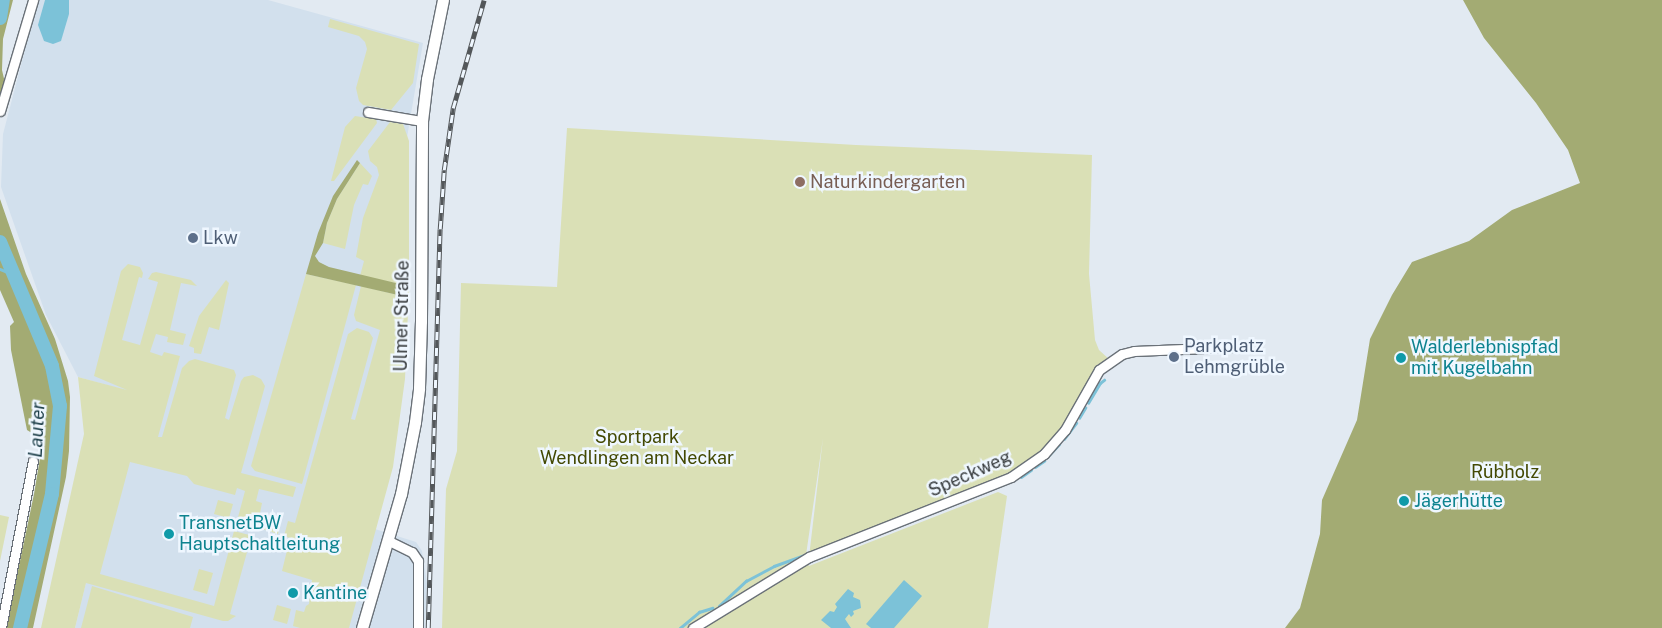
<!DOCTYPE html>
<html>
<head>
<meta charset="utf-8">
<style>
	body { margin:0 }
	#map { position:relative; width:1662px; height:628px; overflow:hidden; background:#e2eaf2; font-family:"Public Sans",sans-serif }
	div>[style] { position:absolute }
	.built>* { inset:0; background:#d2e0ed }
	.green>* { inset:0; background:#dae0b6 }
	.forest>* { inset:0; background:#a3ab73 }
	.water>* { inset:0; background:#7cc2d8 }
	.stream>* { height:2.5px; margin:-1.25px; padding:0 1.25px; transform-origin:1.25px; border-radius:1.25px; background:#7cc2d8 }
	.river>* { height:14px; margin:-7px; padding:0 7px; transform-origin:7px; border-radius:7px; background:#7cc2d8 }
	.roads { filter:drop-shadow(1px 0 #6a7178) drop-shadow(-1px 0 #6a7178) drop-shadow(0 1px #6a7178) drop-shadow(0 -1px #6a7178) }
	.street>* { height:9px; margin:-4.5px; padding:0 4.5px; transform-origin:4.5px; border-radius:4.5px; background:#fff }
	.secondary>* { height:11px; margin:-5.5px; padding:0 5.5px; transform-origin:5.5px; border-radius:5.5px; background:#fff }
	.rail>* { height:4.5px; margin-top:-2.25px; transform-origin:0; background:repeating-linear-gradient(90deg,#eff7ff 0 8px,#53575a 0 16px); box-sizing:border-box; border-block:1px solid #53575a }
	.dots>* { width:14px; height:14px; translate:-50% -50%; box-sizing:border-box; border:2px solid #eff7ff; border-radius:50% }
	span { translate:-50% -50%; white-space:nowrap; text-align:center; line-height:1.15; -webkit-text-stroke:5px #eff7ff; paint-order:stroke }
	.education-label { font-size:18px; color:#785e54 }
	.left { translate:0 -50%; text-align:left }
	.service-label { font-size:18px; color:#4e5e75 }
	.street-label { font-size:18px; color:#373b3d }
	.culture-label { font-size:18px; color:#0d838f }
	.park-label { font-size:18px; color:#434903 }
	.water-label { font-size:19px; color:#1b3d47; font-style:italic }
</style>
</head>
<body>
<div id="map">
	<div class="built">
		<div style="clip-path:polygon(38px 0,268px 0,423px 43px,401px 173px,402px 292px,375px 529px,416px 542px,422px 551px,427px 583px,425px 628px,75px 628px,132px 392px,78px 377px,46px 315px,1px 187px,3px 134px)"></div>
	</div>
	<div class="green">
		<div style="clip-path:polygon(330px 19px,419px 44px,413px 83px,391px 110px,363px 105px,359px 101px,356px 88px,367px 49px,365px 42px,359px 36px,328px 27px)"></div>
		<div style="clip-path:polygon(355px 116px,368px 118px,370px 116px,376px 119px,377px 123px,334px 181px,331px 181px,345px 127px)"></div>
		<div style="clip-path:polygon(390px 122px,403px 124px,409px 141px,409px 298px,402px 298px,408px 312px,405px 379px,393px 467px,349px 628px,300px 628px,293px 626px,296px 610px,304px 612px,306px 606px,309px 604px,312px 580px,282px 571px,290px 538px,284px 536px,288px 521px,295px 523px,348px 334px,357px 328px,369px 332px,373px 338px,351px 419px,355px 420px,380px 330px,356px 321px,354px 315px,361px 286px,398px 295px,400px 284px,360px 276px,364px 261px,356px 257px,363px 218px,379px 175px,377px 167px,370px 161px,368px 151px)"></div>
		<div style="clip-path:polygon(567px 128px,856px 145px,1092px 155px,1089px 274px,1095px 340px,1099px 350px,1110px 360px,1044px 454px,1011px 477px,809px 557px,823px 438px,806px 555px,809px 566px,998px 492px,1007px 496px,988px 628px,442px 628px,446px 489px,457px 451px,461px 283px,557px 287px)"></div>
		<div style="clip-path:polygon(360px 163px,372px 176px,368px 185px,363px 184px,354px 205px,345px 249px,323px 243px,327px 223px,337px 199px)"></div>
		<div style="clip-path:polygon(128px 264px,140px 267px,143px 273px,142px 278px,139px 277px,122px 340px,140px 345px,158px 282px,148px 279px,152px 273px,156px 272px,191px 280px,197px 286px,181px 283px,170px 330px,186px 334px,183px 345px,167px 342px,168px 337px,156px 334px,150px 352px,162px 356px,164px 352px,180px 356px,158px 437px,162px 437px,182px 368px,189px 361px,195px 359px,234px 370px,236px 375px,225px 418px,229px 420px,241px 381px,244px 377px,253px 375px,261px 379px,265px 386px,241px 473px,296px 487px,293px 497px,259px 489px,256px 501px,262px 503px,260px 513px,281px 520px,278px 534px,237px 521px,245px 491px,237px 488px,235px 495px,194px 484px,187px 476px,130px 462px,100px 574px,214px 606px,234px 531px,253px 536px,255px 546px,249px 545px,230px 614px,236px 616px,228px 621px,223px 621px,86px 583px,75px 628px,41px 628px,84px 434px,78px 377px,127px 390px,94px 376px,121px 271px)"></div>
		<div style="clip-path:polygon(306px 274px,356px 285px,302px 484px,255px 471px,251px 466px)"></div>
		<div style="clip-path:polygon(226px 280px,229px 283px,219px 330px,209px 327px,201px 354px,194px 353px,194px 348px,189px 346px,199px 316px)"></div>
		<div style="clip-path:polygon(218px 500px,233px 504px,229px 518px,214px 514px)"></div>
		<div style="clip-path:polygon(0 515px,9px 517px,0 561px)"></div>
		<div style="clip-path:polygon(199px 569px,213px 573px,207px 594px,193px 590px)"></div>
		<div style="clip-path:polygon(92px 586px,193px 617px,190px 628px,81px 628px)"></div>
		<div style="clip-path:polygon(277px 605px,291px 609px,287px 624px,273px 620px)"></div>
	</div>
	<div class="forest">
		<div style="clip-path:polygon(0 0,13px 0,3px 39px,2px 70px,5px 83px,0 101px)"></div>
		<div style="clip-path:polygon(1463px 0,1662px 0,1662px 628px,1285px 628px,1300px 608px,1320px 534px,1322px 500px,1357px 420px,1370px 339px,1392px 295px,1412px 262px,1469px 241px,1512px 210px,1580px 183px,1568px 150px,1536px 103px,1484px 38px)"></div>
		<div style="clip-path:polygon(357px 160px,360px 163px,337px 199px,327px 223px,323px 243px,315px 256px,319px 262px,329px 267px,400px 284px,398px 295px,306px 274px,318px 233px,333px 196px)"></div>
		<div style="clip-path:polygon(0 199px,26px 274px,55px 339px,68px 381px,70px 397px,69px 451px,66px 477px,33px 628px,6px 628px,34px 494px,43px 440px,27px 430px,11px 350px,10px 326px,14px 322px,0 290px)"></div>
	</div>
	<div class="water">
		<div style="clip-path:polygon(45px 0,69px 0,69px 14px,61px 41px,53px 44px,44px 41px,38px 25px)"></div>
		<div style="clip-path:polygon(904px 580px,922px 596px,894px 628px,871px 628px,866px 624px)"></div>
		<div style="clip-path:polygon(848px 589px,854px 593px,853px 597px,860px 600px,861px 608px,853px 611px,854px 614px,851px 617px,849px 614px,845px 619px,851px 628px,831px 628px,821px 620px,830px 611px,834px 612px,837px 607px,835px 604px)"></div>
	</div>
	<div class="stream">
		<div style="left:0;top:269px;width:16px;rotate:22deg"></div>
		<div style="left:1088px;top:403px;width:23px;rotate:-59deg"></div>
		<div style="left:1100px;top:383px;width:5px;rotate:-37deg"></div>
		<div style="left:1079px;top:418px;width:12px;rotate:-59deg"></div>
		<div style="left:1064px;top:439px;width:20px;rotate:-53deg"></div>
		<div style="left:1048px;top:456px;width:16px;rotate:-47deg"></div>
		<div style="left:1035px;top:467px;width:11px;rotate:-34deg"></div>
		<div style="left:1021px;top:477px;width:12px;rotate:-35deg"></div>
		<div style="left:719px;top:606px;width:37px;rotate:-43deg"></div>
		<div style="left:746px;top:581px;width:32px;rotate:-28deg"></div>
		<div style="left:774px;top:566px;width:32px;rotate:-20deg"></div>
		<div style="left:680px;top:628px;width:25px;rotate:-40deg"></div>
		<div style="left:699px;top:612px;width:14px;rotate:-17deg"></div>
	</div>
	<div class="river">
		<div style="left:0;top:18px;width:18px;rotate:-81deg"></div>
		<div style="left:0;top:242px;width:134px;rotate:67.2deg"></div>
		<div style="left:52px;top:366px;width:41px;rotate:78.7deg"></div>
		<div style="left:60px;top:406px;width:88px;rotate:95.2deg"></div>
		<div style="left:52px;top:494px;width:138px;rotate:103.4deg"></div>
	</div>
	<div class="roads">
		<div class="street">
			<div style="left:0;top:111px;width:116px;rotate:-73.4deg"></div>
			<div style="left:368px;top:112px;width:55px;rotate:9.5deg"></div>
			<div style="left:389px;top:541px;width:25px;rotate:26deg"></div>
			<div style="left:412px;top:552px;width:11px;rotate:56deg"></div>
			<div style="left:418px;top:561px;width:67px;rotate:90deg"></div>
			<div style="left:1px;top:628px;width:170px;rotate:-79.2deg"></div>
			<div style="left:693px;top:628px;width:136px;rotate:-31.5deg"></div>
			<div style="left:809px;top:557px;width:217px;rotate:-21.6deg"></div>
			<div style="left:1011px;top:477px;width:40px;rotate:-34.9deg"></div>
			<div style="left:1044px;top:454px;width:32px;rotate:-49deg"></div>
			<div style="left:1065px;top:430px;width:69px;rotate:-60.5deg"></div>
			<div style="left:1099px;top:370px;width:28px;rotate:-35deg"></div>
			<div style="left:1122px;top:354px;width:12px;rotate:-14deg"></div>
			<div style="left:1134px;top:351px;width:99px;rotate:-2.3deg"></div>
		</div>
		<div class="secondary">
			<div style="left:362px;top:628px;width:140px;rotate:-73.8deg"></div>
			<div style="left:401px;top:494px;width:73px;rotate:-79deg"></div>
			<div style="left:415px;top:422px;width:34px;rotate:-83deg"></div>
			<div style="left:419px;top:388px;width:67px;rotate:-88.3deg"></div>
			<div style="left:421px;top:321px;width:200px;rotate:-89.7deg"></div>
			<div style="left:422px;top:121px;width:42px;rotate:-83.2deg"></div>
			<div style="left:427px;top:79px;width:81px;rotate:-78.6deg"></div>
		</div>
	</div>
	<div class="rail">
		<div style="left:428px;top:628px;width:399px;rotate:-88.3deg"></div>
		<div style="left:440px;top:229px;width:59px;rotate:-86.1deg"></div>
		<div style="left:444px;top:170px;width:63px;rotate:-81.7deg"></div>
		<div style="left:453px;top:108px;width:112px;rotate:-74deg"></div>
	</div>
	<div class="dots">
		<div style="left:800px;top:182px;background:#8d6e63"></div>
		<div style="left:193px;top:238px;background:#5c6f8a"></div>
		<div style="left:1174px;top:357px;background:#5c6f8a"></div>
		<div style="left:1401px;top:358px;background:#0f9aa8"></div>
		<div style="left:1404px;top:501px;background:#0f9aa8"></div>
		<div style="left:169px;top:534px;background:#0f9aa8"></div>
		<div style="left:293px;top:593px;background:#0f9aa8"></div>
	</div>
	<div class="education-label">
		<span class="left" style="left:810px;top:182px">Naturkindergarten</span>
	</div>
	<div class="service-label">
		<span class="left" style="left:203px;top:238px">Lkw</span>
		<span class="left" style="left:1184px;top:357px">Parkplatz<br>Lehmgrüble</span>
	</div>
	<div class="street-label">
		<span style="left:402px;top:316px;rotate:-89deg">Ulmer Straße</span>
		<span style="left:970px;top:474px;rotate:-24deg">Speckweg</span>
	</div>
	<div class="culture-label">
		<span class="left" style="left:1411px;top:358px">Walderlebnispfad<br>mit Kugelbahn</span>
		<span class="left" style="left:1414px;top:501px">Jägerhütte</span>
		<span class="left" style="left:179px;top:534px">TransnetBW<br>Hauptschaltleitung</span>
		<span class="left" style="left:303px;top:593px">Kantine</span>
	</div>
	<div class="park-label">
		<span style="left:637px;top:448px">Sportpark<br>Wendlingen am Neckar</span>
		<span style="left:1505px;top:472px">Rübholz</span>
	</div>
	<div class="water-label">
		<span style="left:37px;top:430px;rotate:-87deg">Lauter</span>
	</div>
</div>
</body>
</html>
